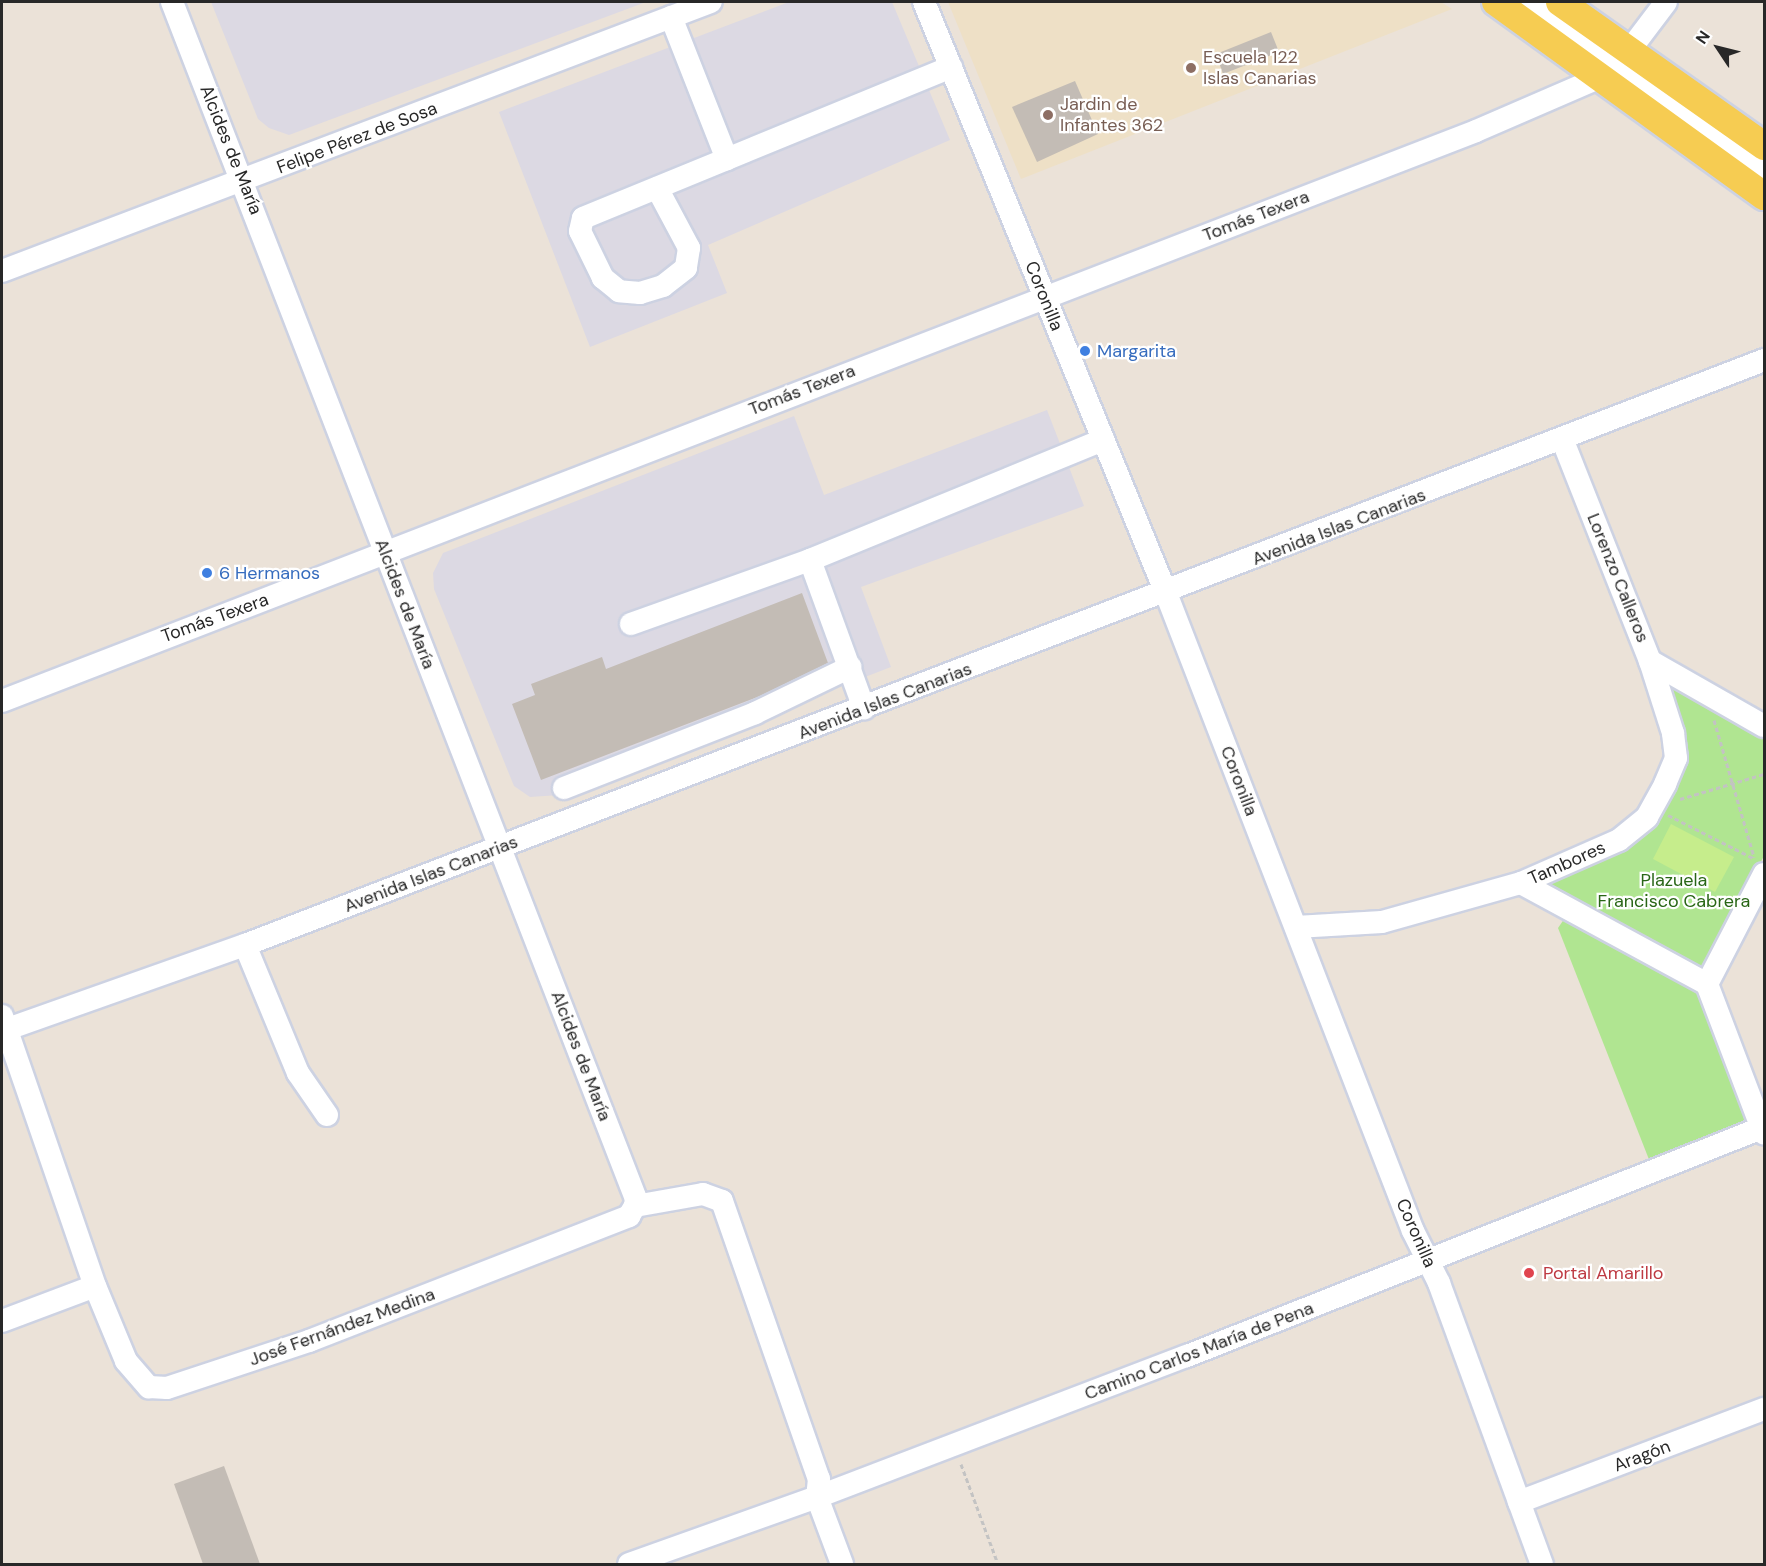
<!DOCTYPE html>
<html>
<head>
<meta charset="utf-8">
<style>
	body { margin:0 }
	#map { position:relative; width:1766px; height:1566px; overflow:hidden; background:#ebe2d8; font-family:"DM Sans",sans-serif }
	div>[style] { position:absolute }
	.industrial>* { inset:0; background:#dcd9e3 }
	.education>* { inset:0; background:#eee0c6 }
	.green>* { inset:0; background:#b0e591 }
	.pitch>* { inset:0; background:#c6ed8c }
	.building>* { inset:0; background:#c3bcb5 }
	.path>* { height:3px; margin-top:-1.5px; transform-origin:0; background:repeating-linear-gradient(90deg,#c3c3c3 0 4.5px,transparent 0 7.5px) }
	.roads { filter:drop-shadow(2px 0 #cdd2e2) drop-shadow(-2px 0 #cdd2e2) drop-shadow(0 2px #cdd2e2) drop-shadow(0 -2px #cdd2e2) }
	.minor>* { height:22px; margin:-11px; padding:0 11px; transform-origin:11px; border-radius:11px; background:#fff }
	.major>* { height:28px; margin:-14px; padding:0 14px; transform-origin:14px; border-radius:14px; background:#f6cc52 }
	.dots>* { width:16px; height:16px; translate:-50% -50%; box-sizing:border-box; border:3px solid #fff; border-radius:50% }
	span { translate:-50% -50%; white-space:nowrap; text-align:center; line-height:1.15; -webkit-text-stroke:4.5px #fff; paint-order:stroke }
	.education-label { font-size:18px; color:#785e54 }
	.left { translate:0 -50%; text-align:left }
	.street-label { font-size:18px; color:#282828 }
	.shop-label { font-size:18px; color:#366cbe }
	.park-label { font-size:18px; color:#296616 }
	.health-label { font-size:18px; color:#be3a42 }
	.frame { position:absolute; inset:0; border:3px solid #282828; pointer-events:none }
	.north { position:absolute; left:1688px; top:18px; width:60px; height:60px; -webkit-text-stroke:4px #fff; paint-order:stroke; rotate:305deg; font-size:16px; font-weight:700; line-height:24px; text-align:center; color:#282828 }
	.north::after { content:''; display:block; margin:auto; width:21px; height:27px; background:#282828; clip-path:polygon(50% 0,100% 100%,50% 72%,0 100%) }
</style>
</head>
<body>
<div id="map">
	<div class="industrial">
		<div style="clip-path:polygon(211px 2px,646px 2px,289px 135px,269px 128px,258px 119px)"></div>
		<div style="clip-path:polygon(789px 2px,892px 2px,950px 140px,708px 245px,727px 293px,590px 347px,499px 112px)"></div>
		<div style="clip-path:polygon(1047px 410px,1084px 506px,861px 587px,891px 667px,559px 795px,530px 797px,514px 786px,434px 589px,433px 573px,443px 553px,794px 416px,824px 495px)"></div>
	</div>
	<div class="education">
		<div style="clip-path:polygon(948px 2px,1441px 2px,1452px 9px,1021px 179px)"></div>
	</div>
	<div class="green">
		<div style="clip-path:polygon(1669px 686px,1764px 734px,1764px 856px,1703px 969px,1550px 886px,1555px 878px,1614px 856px,1648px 829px,1674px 781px)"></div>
		<div style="clip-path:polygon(1567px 915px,1700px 992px,1746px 1109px,1749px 1125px,1650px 1162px,1558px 928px)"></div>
	</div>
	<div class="pitch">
		<div style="clip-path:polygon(1671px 824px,1734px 857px,1715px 892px,1653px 859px)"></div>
	</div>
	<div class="building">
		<div style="clip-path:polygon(1271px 32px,1279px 52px,1223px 74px,1216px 54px)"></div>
		<div style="clip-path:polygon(1075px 81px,1098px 134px,1037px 162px,1012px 107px)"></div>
		<div style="clip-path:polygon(802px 593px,828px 663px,760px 696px,541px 780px,512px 704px,535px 695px,531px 684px,602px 657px,606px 669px)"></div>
		<div style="clip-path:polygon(224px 1466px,260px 1564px,203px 1564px,174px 1484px)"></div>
	</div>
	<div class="path">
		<div style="left:1714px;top:720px;width:143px;rotate:73.7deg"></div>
		<div style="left:1680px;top:799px;width:88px;rotate:-16.6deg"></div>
		<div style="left:1668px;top:815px;width:95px;rotate:26.8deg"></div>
		<div style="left:961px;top:1464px;width:107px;rotate:69.7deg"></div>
	</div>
	<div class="roads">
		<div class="minor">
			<div style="left:172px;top:2px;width:1284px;rotate:68.81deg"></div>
			<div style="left:636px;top:1199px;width:7px;rotate:98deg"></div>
			<div style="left:924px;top:2px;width:639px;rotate:67.73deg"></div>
			<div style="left:1166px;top:593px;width:684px;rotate:68.84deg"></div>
			<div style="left:1413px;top:1231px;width:58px;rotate:63.4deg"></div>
			<div style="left:1439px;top:1283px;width:299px;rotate:69.9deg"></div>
			<div style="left:1528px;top:2px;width:290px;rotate:35.6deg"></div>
			<div style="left:671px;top:17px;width:153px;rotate:68.5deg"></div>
			<div style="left:1629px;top:51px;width:61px;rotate:-52.9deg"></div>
			<div style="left:657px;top:188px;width:68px;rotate:61.9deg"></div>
			<div style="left:689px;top:248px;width:20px;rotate:99deg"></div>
			<div style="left:686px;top:268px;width:29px;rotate:142deg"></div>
			<div style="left:663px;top:286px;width:24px;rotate:163deg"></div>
			<div style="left:640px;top:293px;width:21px;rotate:-175deg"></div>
			<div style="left:619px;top:291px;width:21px;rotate:-141deg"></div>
			<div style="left:603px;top:278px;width:52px;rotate:-116.1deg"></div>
			<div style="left:580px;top:231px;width:13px;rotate:-77deg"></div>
			<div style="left:583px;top:218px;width:398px;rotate:-22.3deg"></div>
			<div style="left:2px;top:271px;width:758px;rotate:-20.78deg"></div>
			<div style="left:810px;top:560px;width:158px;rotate:70deg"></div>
			<div style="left:631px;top:624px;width:190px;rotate:-19.7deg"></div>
			<div style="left:810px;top:560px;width:317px;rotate:-22.3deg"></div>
			<div style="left:1650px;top:661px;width:131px;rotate:29.7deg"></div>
			<div style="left:2px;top:701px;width:1580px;rotate:-21.14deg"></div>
			<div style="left:1476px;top:131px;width:136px;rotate:-23.4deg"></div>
			<div style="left:564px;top:788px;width:205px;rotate:-21.4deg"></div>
			<div style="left:755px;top:713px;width:106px;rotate:-25.8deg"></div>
			<div style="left:1764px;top:874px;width:124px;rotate:117.4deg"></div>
			<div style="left:1707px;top:984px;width:160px;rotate:69.2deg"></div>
			<div style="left:1521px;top:883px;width:212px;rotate:28.5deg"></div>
			<div style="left:1296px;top:927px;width:86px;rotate:-3.3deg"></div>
			<div style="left:1382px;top:922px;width:144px;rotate:-15.7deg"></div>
			<div style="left:1521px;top:883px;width:107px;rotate:-23.7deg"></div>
			<div style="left:1619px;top:840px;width:36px;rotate:-39deg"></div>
			<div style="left:1647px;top:817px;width:38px;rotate:-61deg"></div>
			<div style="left:1665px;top:784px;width:28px;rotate:-67deg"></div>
			<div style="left:1676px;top:758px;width:25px;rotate:-97deg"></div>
			<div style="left:1673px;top:733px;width:76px;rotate:-107.7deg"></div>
			<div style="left:1650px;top:661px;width:237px;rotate:-111.6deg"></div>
			<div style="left:245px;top:945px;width:139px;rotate:67.5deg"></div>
			<div style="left:298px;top:1073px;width:51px;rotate:55.4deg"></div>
			<div style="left:2px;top:1016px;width:286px;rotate:71deg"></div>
			<div style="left:95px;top:1286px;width:81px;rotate:67.5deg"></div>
			<div style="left:126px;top:1361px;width:35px;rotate:49deg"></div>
			<div style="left:149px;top:1387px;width:18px;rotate:3deg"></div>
			<div style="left:167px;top:1388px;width:150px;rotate:-18.3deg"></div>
			<div style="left:309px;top:1341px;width:344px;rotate:-21.3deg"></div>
			<div style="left:629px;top:1216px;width:12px;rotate:-59deg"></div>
			<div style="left:2px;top:1031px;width:258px;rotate:-19.5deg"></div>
			<div style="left:245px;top:945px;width:1628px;rotate:-21.06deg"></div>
			<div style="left:635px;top:1206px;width:69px;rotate:-10deg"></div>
			<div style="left:703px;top:1194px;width:20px;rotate:20deg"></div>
			<div style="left:722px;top:1201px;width:294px;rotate:70.8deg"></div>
			<div style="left:819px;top:1479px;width:18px;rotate:96deg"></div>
			<div style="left:817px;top:1497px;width:72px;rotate:69.5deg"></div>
			<div style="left:2px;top:1321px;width:99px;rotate:-20.6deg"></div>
			<div style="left:1519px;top:1502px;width:262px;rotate:-20.8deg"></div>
			<div style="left:629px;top:1564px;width:200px;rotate:-19.6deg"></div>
			<div style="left:817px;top:1497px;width:396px;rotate:-20.9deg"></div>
			<div style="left:1187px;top:1356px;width:621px;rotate:-21.65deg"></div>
		</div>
		<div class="major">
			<div style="left:1496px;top:2px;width:331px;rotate:35.9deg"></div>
			<div style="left:1560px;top:2px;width:250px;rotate:35.2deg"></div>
		</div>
	</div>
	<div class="dots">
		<div style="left:1191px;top:68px;background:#8d6e63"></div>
		<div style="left:1048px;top:115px;background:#8d6e63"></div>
		<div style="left:1085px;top:351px;background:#3f7fe0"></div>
		<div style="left:207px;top:573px;background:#3f7fe0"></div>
		<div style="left:1529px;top:1273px;background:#e0444e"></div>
	</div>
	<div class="education-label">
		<span class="left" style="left:1203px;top:68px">Escuela 122<br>Islas Canarias</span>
		<span class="left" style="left:1060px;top:115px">Jardin de<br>Infantes 362</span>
	</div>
	<div class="street-label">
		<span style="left:357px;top:138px;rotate:-21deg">Felipe Pérez de Sosa</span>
		<span style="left:231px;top:150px;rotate:68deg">Alcides de María</span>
		<span style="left:1256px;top:216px;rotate:-21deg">Tomás Texera</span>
		<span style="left:1044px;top:296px;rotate:68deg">Coronilla</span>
		<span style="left:802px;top:390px;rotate:-21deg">Tomás Texera</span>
		<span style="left:1339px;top:527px;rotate:-21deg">Avenida Islas Canarias</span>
		<span style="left:1618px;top:578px;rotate:68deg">Lorenzo Calleros</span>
		<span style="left:405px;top:604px;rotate:69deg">Alcides de María</span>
		<span style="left:215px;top:618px;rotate:-20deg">Tomás Texera</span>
		<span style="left:885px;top:701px;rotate:-21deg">Avenida Islas Canarias</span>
		<span style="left:1239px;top:781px;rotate:69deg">Coronilla</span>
		<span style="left:1567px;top:863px;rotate:-24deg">Tambores</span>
		<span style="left:431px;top:874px;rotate:-21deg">Avenida Islas Canarias</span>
		<span style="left:581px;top:1056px;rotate:69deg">Alcides de María</span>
		<span style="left:1416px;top:1233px;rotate:66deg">Coronilla</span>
		<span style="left:342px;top:1327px;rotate:-20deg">José Fernández Medina</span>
		<span style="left:1199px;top:1351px;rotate:-21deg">Camino Carlos María de Pena</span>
		<span style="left:1642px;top:1456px;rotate:-21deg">Aragón</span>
	</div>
	<div class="shop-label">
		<span class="left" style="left:1097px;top:351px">Margarita</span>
		<span class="left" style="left:219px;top:573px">6 Hermanos</span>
	</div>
	<div class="park-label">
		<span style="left:1674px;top:891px">Plazuela<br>Francisco Cabrera</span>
	</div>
	<div class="health-label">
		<span class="left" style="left:1543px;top:1273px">Portal Amarillo</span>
	</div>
	<div class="frame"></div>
	<div class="north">N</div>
</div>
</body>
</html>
